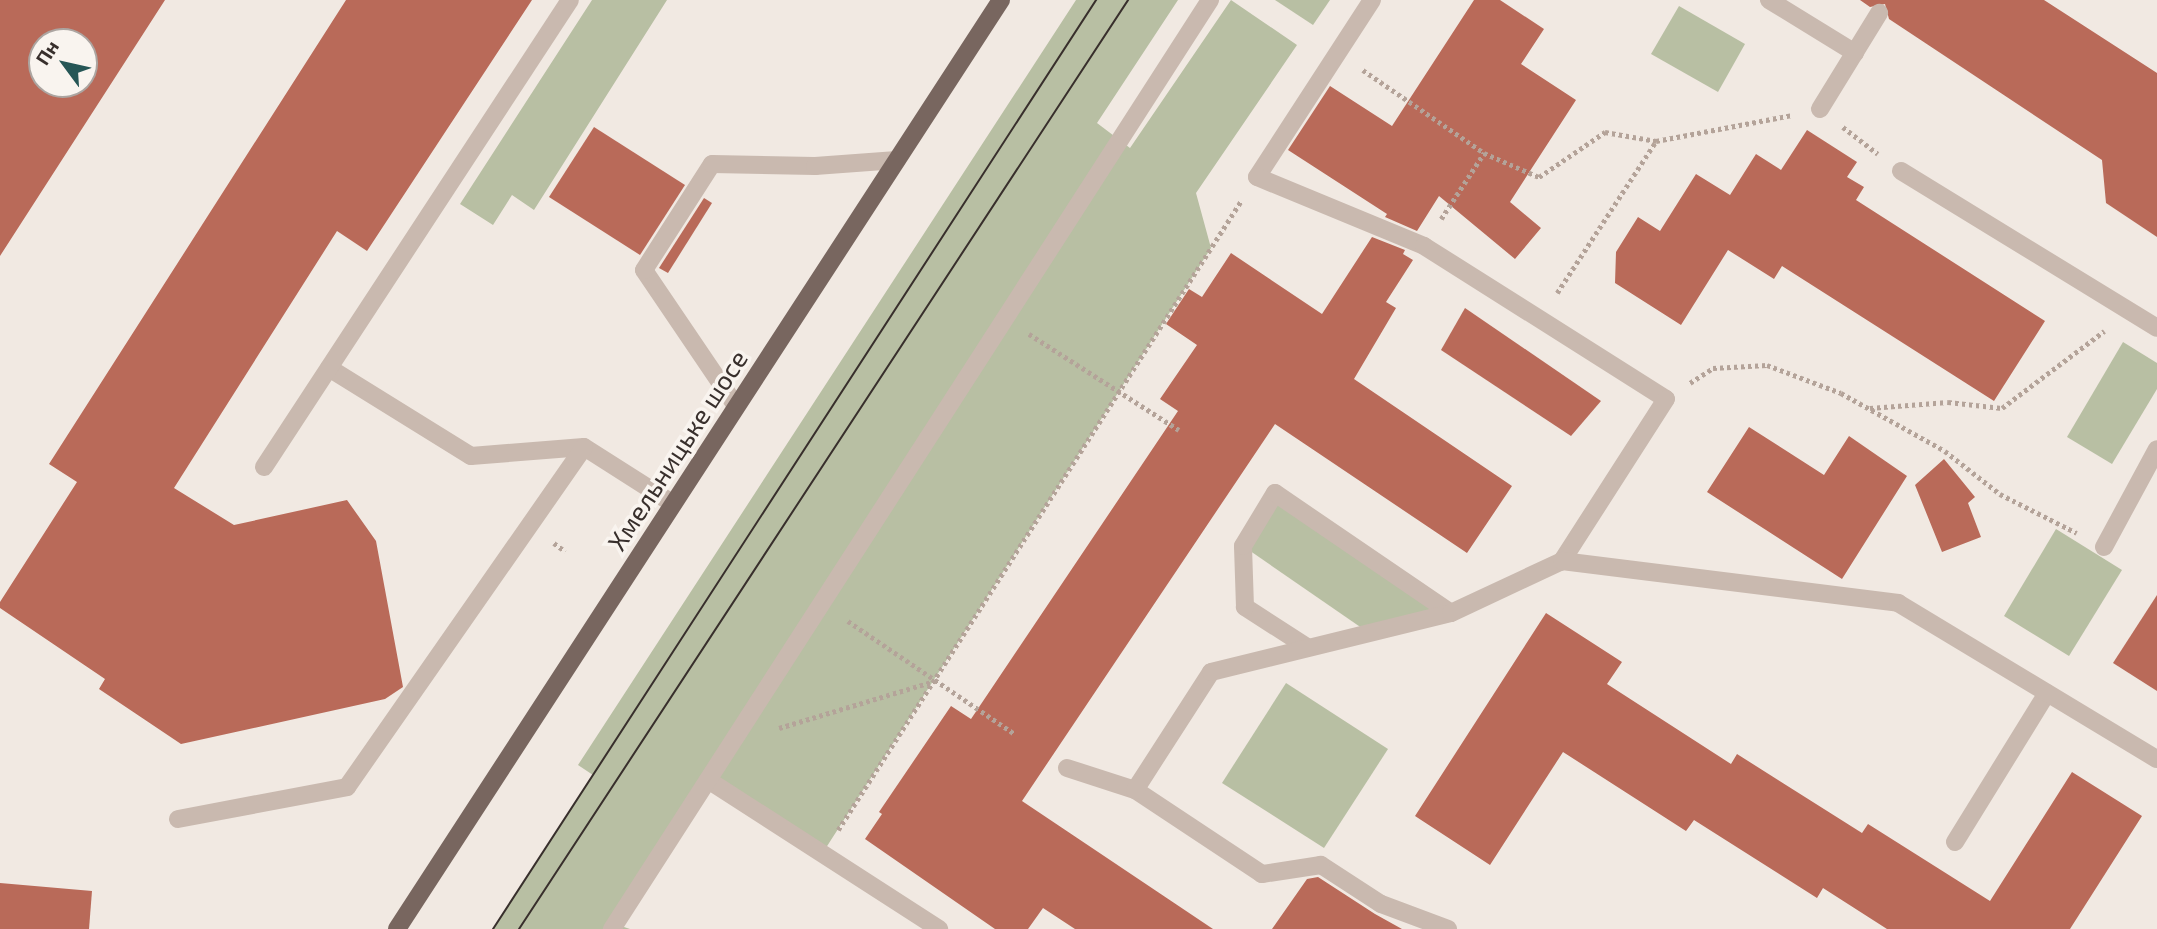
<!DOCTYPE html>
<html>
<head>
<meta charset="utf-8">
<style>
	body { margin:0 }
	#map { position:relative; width:2157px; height:929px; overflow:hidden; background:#f1e9e2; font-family:"Exo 2",sans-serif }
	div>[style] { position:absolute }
	.green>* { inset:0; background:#b8bfa3 }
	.building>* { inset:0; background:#b96a59 }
	.path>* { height:4.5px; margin-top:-2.25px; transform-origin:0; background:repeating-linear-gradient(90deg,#b4a399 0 3.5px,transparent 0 7px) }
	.minor>* { height:18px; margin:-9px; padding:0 9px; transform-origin:9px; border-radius:9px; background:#c9b9af }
	.major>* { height:18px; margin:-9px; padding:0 9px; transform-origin:9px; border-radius:9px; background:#78665f }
	.tram>* { height:2px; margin:-1px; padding:0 1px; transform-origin:1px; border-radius:1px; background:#382f2c }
	span { translate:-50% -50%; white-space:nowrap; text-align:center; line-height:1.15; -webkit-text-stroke:7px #f9f4ef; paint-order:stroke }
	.street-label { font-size:26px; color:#382f2c }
	.north { position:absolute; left:28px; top:28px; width:70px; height:70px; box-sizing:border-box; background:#f9f4ef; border:2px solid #aca5a1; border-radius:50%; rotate:303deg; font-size:19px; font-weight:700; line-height:28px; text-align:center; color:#382f2c }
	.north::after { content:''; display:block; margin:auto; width:24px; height:32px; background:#265656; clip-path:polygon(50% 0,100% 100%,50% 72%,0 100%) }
</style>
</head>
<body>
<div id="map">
	<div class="green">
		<div style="clip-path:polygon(592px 0,667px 0,534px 210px,512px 195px,493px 225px,460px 204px)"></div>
		<div style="clip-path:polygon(1076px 0,1178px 0,1097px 123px,1130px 148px,1231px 0,1297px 45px,1196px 193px,1211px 248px,822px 854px,708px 781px,615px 924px,630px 929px,493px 929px,593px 775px,578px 765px)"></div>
		<div style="clip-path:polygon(1275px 0,1330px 0,1313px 25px)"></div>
		<div style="clip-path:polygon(1679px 6px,1745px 44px,1718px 92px,1651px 54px)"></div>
		<div style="clip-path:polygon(2123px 342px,2157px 363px,2157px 389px,2112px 464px,2067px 437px)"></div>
		<div style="clip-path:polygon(1275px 493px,1451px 613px,1369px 633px,1243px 546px)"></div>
		<div style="clip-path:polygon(2056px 529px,2122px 570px,2069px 656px,2004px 616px)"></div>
		<div style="clip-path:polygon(1286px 683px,1388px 749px,1324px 848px,1222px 783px)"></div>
	</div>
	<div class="building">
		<div style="clip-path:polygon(evenodd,0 0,165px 0,0 256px,0 0,42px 42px,84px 42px,84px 84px,42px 84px,42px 42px)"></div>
		<div style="clip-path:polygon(346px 0,532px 0,367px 251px,337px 231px,174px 488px,234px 525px,347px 500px,376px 541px,403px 687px,385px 699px,181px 744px,99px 689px,105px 679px,0 608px,0 602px,77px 482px,49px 464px)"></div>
		<div style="clip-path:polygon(1474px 0,1500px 0,1544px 29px,1521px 64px,1576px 100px,1510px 202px,1541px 228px,1515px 259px,1439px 196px,1417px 231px,1385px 217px,1387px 214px,1288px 150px,1330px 86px,1392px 126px)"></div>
		<div style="clip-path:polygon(1860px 0,2044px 0,2157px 73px,2157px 237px,2106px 203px,2102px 160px,1889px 19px,1885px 4px,1870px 7px)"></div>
		<div style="clip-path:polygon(594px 127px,685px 185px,640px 255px,549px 197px)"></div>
		<div style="clip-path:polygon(1807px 130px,1857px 162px,1847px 177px,1864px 187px,1856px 200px,2045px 321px,1994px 401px,1782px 266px,1774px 279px,1728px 250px,1681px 325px,1615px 283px,1616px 252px,1638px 217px,1660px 231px,1696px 174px,1730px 195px,1756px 154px,1781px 170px)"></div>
		<div style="clip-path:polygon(704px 198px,712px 203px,668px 273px,659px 268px)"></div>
		<div style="clip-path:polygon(1372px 237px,1405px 250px,1403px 254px,1413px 260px,1386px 302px,1396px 308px,1354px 379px,1512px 486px,1467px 553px,1275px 424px,1022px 801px,1213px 929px,1075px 929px,1043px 908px,1028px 929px,995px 929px,865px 839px,882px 814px,879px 812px,951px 706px,971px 719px,1178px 411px,1160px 399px,1197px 345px,1166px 324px,1189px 289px,1202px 297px,1231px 253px,1322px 314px)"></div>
		<div style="clip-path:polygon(1465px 308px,1601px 401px,1571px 436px,1441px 350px)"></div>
		<div style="clip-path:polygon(1749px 427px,1824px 475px,1849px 436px,1907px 476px,1842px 579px,1707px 492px)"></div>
		<div style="clip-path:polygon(1944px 459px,1975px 497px,1968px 503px,1981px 537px,1942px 552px,1915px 485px)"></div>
		<div style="clip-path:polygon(2157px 595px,2157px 691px,2113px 663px)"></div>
		<div style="clip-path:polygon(1546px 613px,1622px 662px,1607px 684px,1731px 764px,1737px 754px,1862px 833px,1868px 824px,1990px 901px,2072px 772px,2142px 816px,2070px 929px,1887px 929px,1823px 888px,1817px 898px,1694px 820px,1686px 831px,1563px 752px,1490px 865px,1415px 816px)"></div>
		<div style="clip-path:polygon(1318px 877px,1375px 914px,1402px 929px,1272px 929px,1307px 879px)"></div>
		<div style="clip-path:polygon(0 883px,92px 891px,89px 929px,0 929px)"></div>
	</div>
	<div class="path">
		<div style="left:1363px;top:70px;width:147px;rotate:34.4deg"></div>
		<div style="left:1484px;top:153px;width:60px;rotate:23.6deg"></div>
		<div style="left:1539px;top:177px;width:80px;rotate:-34.3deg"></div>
		<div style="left:1605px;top:132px;width:52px;rotate:10deg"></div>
		<div style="left:1843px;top:127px;width:44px;rotate:37.6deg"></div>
		<div style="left:1441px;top:219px;width:79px;rotate:-56.9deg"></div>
		<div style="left:1557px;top:293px;width:181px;rotate:-56.9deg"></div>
		<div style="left:1656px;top:141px;width:138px;rotate:-10.8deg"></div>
		<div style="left:1029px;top:334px;width:178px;rotate:32.6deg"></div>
		<div style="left:1690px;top:383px;width:27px;rotate:-33deg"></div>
		<div style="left:1713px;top:368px;width:54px;rotate:-3.2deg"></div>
		<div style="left:1767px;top:365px;width:79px;rotate:20.7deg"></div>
		<div style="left:1841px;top:393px;width:119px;rotate:29.1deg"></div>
		<div style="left:1945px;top:451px;width:70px;rotate:38deg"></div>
		<div style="left:2000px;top:494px;width:86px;rotate:26.9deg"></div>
		<div style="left:1870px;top:408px;width:78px;rotate:-4.4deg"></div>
		<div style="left:1948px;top:402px;width:54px;rotate:6.3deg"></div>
		<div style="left:2002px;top:408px;width:128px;rotate:-37deg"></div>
		<div style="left:554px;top:543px;width:14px;rotate:36deg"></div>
		<div style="left:848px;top:621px;width:202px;rotate:34.1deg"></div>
		<div style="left:779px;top:728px;width:163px;rotate:-16.8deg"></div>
		<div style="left:838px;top:830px;width:747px;rotate:-57.35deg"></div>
	</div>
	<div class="minor">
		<div style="left:1372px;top:0;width:211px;rotate:123deg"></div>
		<div style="left:1257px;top:177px;width:181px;rotate:22.4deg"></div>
		<div style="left:1424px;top:246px;width:286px;rotate:32.3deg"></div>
		<div style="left:1666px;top:399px;width:193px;rotate:122.7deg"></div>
		<div style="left:1769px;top:0;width:101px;rotate:31.6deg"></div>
		<div style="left:1820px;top:109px;width:113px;rotate:-58.4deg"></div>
		<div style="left:1901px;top:171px;width:300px;rotate:31.5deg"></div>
		<div style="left:329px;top:368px;width:167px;rotate:31.8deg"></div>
		<div style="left:471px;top:456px;width:113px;rotate:-4.6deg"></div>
		<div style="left:584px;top:447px;width:104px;rotate:32.5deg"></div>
		<div style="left:736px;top:406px;width:164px;rotate:-124.1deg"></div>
		<div style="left:644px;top:270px;width:126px;rotate:-57.3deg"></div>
		<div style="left:712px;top:164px;width:103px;rotate:1.1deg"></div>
		<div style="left:815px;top:166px;width:82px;rotate:-4.2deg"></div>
		<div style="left:264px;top:467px;width:558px;rotate:-56.77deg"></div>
		<div style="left:2104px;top:547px;width:111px;rotate:-61.6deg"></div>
		<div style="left:1307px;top:647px;width:74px;rotate:-147.2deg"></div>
		<div style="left:1245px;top:607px;width:61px;rotate:-91.9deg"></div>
		<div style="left:1243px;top:546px;width:62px;rotate:-58.9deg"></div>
		<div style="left:1275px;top:493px;width:213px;rotate:34.3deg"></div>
		<div style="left:1067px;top:768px;width:71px;rotate:17.9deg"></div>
		<div style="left:708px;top:780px;width:275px;rotate:32.8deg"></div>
		<div style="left:178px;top:819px;width:172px;rotate:-10.7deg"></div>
		<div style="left:347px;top:787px;width:414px;rotate:-55.1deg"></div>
		<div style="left:1955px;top:842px;width:175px;rotate:-58.3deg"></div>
		<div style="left:612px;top:929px;width:1105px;rotate:-57.23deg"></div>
		<div style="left:1448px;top:929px;width:72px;rotate:-159.5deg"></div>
		<div style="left:1381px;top:904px;width:72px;rotate:-147deg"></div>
		<div style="left:1321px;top:865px;width:60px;rotate:171.3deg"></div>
		<div style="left:1262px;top:874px;width:152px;rotate:-146.5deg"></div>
		<div style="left:1135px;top:790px;width:140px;rotate:-57.2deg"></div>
		<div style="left:1211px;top:672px;width:247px;rotate:-13.8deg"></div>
		<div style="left:1451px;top:613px;width:123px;rotate:-25.1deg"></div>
		<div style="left:1562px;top:561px;width:339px;rotate:7.1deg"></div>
		<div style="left:1898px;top:603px;width:302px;rotate:31.1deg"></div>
	</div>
	<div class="major">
		<div style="left:397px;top:929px;width:1108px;rotate:-56.97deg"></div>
	</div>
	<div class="tram">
		<div style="left:493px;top:929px;width:1108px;rotate:-57.01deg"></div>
		<div style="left:519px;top:929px;width:1111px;rotate:-56.75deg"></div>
	</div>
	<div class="street-label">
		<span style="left:677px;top:450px;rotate:-57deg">Хмельницьке шосе</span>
	</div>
	<div class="north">Пн</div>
</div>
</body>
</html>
